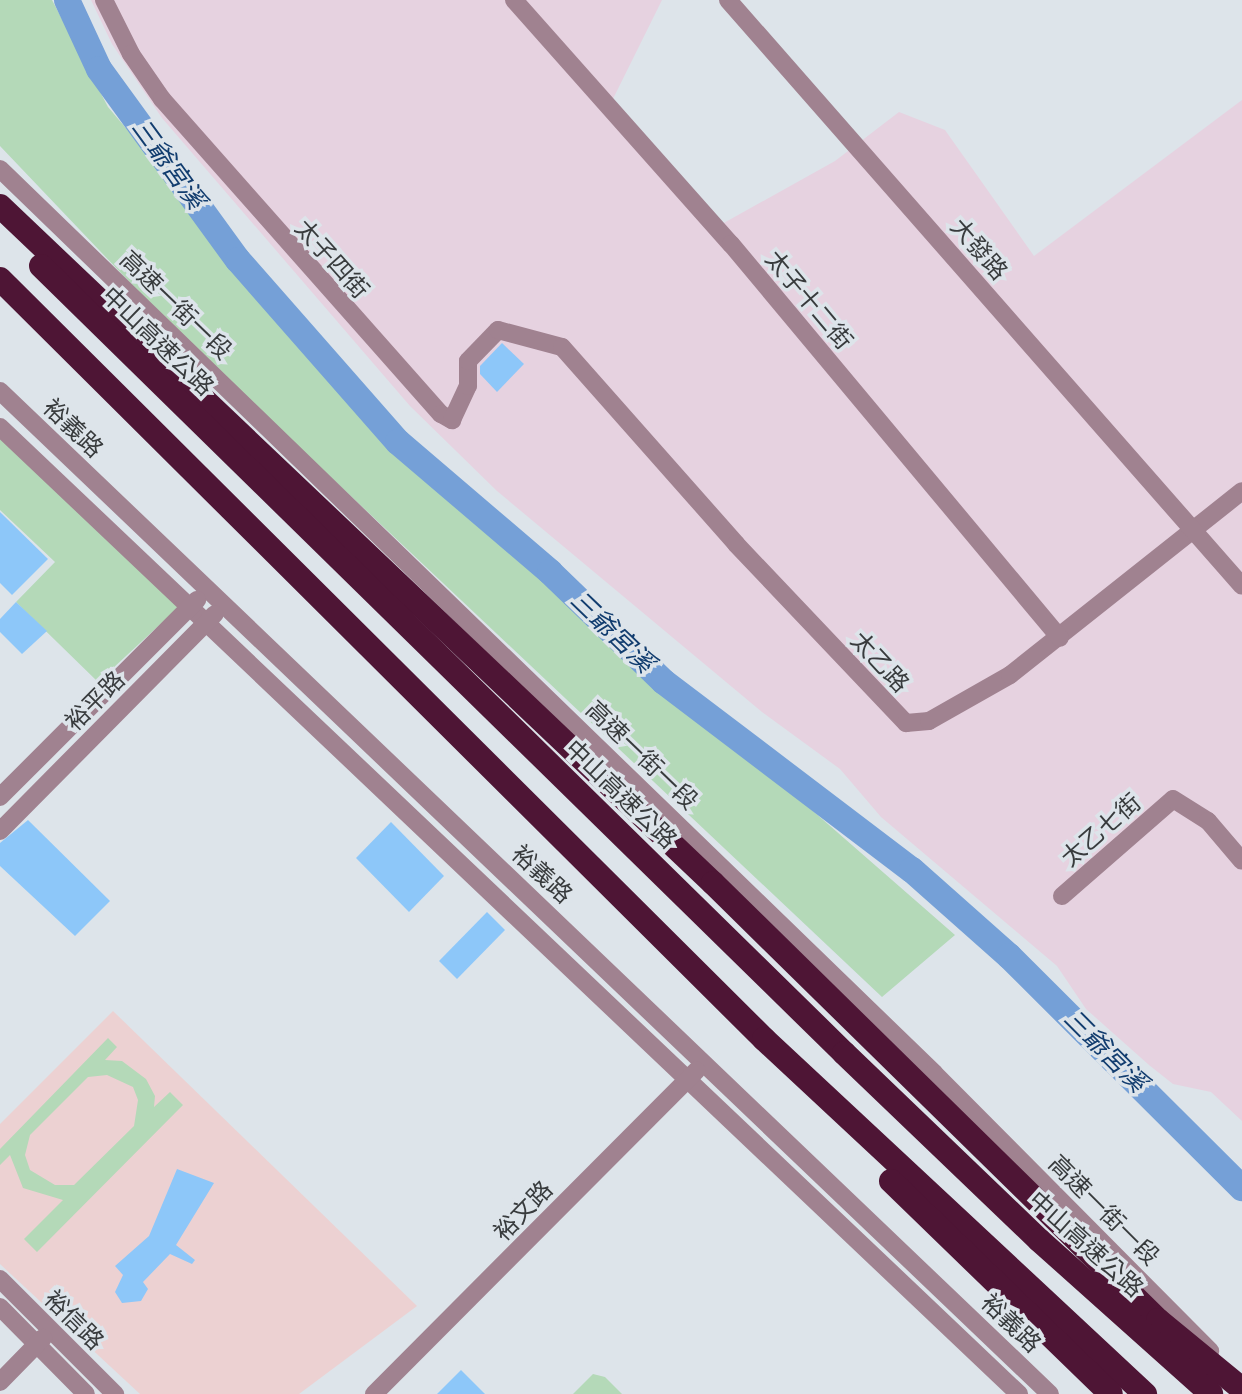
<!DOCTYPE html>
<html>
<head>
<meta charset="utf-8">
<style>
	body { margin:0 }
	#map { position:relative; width:1242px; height:1394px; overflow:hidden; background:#dde4ea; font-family:"Libre Baskerville","Noto Sans TC",serif }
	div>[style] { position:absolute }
	.industrial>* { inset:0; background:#e6d2e0 }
	.education>* { inset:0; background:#ecd1d2 }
	.green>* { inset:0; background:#b4d9b8 }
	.river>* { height:26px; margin:-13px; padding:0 13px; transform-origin:13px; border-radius:13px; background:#75a0d7 }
	.building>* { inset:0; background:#8dc7f9 }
	.minor>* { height:18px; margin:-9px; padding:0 9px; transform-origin:9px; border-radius:9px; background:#a08290 }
	.highway>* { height:24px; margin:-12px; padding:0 12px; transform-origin:12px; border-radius:12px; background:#4e1535 }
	span { translate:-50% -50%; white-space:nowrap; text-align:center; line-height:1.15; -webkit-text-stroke:7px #dde4ea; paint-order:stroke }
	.street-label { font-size:24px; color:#383b3d }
	.water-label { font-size:26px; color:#123d6f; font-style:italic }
</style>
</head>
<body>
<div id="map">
	<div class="industrial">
		<div style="clip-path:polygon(91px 0,662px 0,605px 115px,713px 229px,835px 161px,899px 112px,945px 130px,1034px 256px,1242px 100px,1242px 1121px,1211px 1092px,1173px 1084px,1149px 1065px,1086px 1009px,1057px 966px,881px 817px,840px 769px,762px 712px,497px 491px,410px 406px,162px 118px,112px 44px)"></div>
	</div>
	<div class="education">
		<div style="clip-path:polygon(113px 1011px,417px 1306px,299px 1394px,140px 1394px,0 1264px,0 1124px)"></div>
	</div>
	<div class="green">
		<div style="clip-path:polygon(0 0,52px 0,108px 107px,394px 445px,955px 935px,882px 997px,179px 334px,0 146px)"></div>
		<div style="clip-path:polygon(0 437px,182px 604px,98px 682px,16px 602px,55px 562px,0 510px)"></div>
		<div style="clip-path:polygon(evenodd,108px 1038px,117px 1047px,105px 1060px,122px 1061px,146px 1079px,155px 1096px,154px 1107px,170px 1092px,183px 1105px,37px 1252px,24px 1239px,63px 1200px,23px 1188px,10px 1155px,0 1165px,0 1149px,108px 1038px,107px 1075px,133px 1087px,138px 1100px,134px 1126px,74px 1185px,55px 1185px,30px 1170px,25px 1155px,30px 1135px,88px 1077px,107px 1075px)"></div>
		<div style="clip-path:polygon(593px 1374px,605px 1377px,622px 1394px,573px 1394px)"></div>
	</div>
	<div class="river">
		<div style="left:67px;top:0;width:76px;rotate:65.1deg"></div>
		<div style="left:99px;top:69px;width:236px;rotate:54deg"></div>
		<div style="left:238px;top:260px;width:242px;rotate:48.7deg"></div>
		<div style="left:398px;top:442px;width:200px;rotate:40.5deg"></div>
		<div style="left:550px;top:572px;width:158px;rotate:44deg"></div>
		<div style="left:664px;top:682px;width:311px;rotate:37.2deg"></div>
		<div style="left:912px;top:870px;width:130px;rotate:41.6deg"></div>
		<div style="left:1009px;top:956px;width:329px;rotate:44.9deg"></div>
	</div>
	<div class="building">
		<div style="clip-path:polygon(502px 343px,524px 364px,497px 392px,480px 374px,480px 366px)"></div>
		<div style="clip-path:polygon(0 512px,48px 559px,12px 595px,0 583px)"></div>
		<div style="clip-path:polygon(16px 602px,47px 631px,22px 654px,0 632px,0 619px)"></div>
		<div style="clip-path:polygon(28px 820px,110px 901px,75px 936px,0 866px,0 843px)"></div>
		<div style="clip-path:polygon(391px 822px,444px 876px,409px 912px,356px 858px)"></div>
		<div style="clip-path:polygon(487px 912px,505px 930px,457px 979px,439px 961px)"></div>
		<div style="clip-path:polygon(177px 1169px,214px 1183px,176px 1245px,195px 1260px,192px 1264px,170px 1254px,143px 1282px,148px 1289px,141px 1301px,122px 1303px,115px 1292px,123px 1275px,115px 1266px,149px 1236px)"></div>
		<div style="clip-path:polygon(461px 1370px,485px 1394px,437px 1394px)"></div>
	</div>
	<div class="minor">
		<div style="left:104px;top:0;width:60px;rotate:63.4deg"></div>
		<div style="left:131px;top:54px;width:55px;rotate:55.4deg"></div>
		<div style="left:162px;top:99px;width:421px;rotate:48.5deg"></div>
		<div style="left:441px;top:414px;width:13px;rotate:29deg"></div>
		<div style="left:452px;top:420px;width:38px;rotate:-65deg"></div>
		<div style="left:468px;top:386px;width:25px;rotate:-90deg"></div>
		<div style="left:468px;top:361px;width:43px;rotate:-45.9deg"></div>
		<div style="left:498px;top:330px;width:66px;rotate:14.9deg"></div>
		<div style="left:562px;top:347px;width:263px;rotate:48.5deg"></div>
		<div style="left:736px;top:544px;width:247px;rotate:46.5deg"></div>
		<div style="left:906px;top:723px;width:23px;rotate:-5deg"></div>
		<div style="left:929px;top:721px;width:93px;rotate:-29.6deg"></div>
		<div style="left:1010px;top:675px;width:296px;rotate:-38.4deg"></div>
		<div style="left:514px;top:0;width:327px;rotate:48.4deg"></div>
		<div style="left:731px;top:244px;width:513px;rotate:50.14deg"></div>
		<div style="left:728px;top:0;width:779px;rotate:48.74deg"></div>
		<div style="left:0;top:169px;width:1300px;rotate:44.06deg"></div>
		<div style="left:934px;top:1073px;width:392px;rotate:45.2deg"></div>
		<div style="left:0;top:391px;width:1452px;rotate:43.69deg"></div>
		<div style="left:0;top:427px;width:1405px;rotate:43.5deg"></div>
		<div style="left:0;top:797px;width:279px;rotate:-45deg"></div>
		<div style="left:0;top:831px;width:305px;rotate:-45.3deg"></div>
		<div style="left:1062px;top:896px;width:147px;rotate:-41.1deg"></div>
		<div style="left:1173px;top:799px;width:41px;rotate:32.2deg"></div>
		<div style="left:1208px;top:821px;width:52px;rotate:49.6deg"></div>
		<div style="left:0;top:1279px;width:163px;rotate:45deg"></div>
		<div style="left:0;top:1307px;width:122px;rotate:45.3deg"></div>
		<div style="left:0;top:1382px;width:62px;rotate:-45.7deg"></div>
		<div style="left:374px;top:1394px;width:457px;rotate:-45.1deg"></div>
	</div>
	<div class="highway">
		<div style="left:0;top:206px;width:983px;rotate:43.52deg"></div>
		<div style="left:713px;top:883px;width:624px;rotate:44.48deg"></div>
		<div style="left:1158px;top:1320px;width:109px;rotate:39.4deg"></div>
		<div style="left:41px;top:266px;width:1124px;rotate:44.42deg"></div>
		<div style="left:844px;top:1053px;width:270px;rotate:43.8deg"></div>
		<div style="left:1039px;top:1240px;width:231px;rotate:41.8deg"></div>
		<div style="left:0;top:279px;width:1078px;rotate:44.85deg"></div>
		<div style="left:764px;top:1039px;width:521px;rotate:42.98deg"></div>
		<div style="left:891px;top:1181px;width:306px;rotate:44.1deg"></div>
	</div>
	<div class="street-label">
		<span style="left:979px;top:249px;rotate:49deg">大發路</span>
		<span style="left:332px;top:259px;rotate:48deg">太子四街</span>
		<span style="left:809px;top:300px;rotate:50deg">太子十二街</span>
		<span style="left:176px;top:305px;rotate:44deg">高速一街一段</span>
		<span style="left:158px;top:341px;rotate:44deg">中山高速公路</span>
		<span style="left:73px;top:428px;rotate:44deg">裕義路</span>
		<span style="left:880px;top:662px;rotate:47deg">太乙路</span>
		<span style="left:95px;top:701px;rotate:-45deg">裕平路</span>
		<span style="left:642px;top:755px;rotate:44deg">高速一街一段</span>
		<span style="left:621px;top:794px;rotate:44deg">中山高速公路</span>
		<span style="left:1101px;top:830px;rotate:-41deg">太乙七街</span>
		<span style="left:542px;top:874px;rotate:43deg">裕義路</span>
		<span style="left:1104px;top:1210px;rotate:45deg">高速一街一段</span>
		<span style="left:523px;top:1211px;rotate:-46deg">裕文路</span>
		<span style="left:1086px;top:1244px;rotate:42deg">中山高速公路</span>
		<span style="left:74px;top:1320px;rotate:45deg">裕信路</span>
		<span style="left:1011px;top:1323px;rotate:44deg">裕義路</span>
	</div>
	<div class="water-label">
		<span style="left:168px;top:164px;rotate:54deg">三爺宮溪</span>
		<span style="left:612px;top:632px;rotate:44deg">三爺宮溪</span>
		<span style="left:1105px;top:1051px;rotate:45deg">三爺宮溪</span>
	</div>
</div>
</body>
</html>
